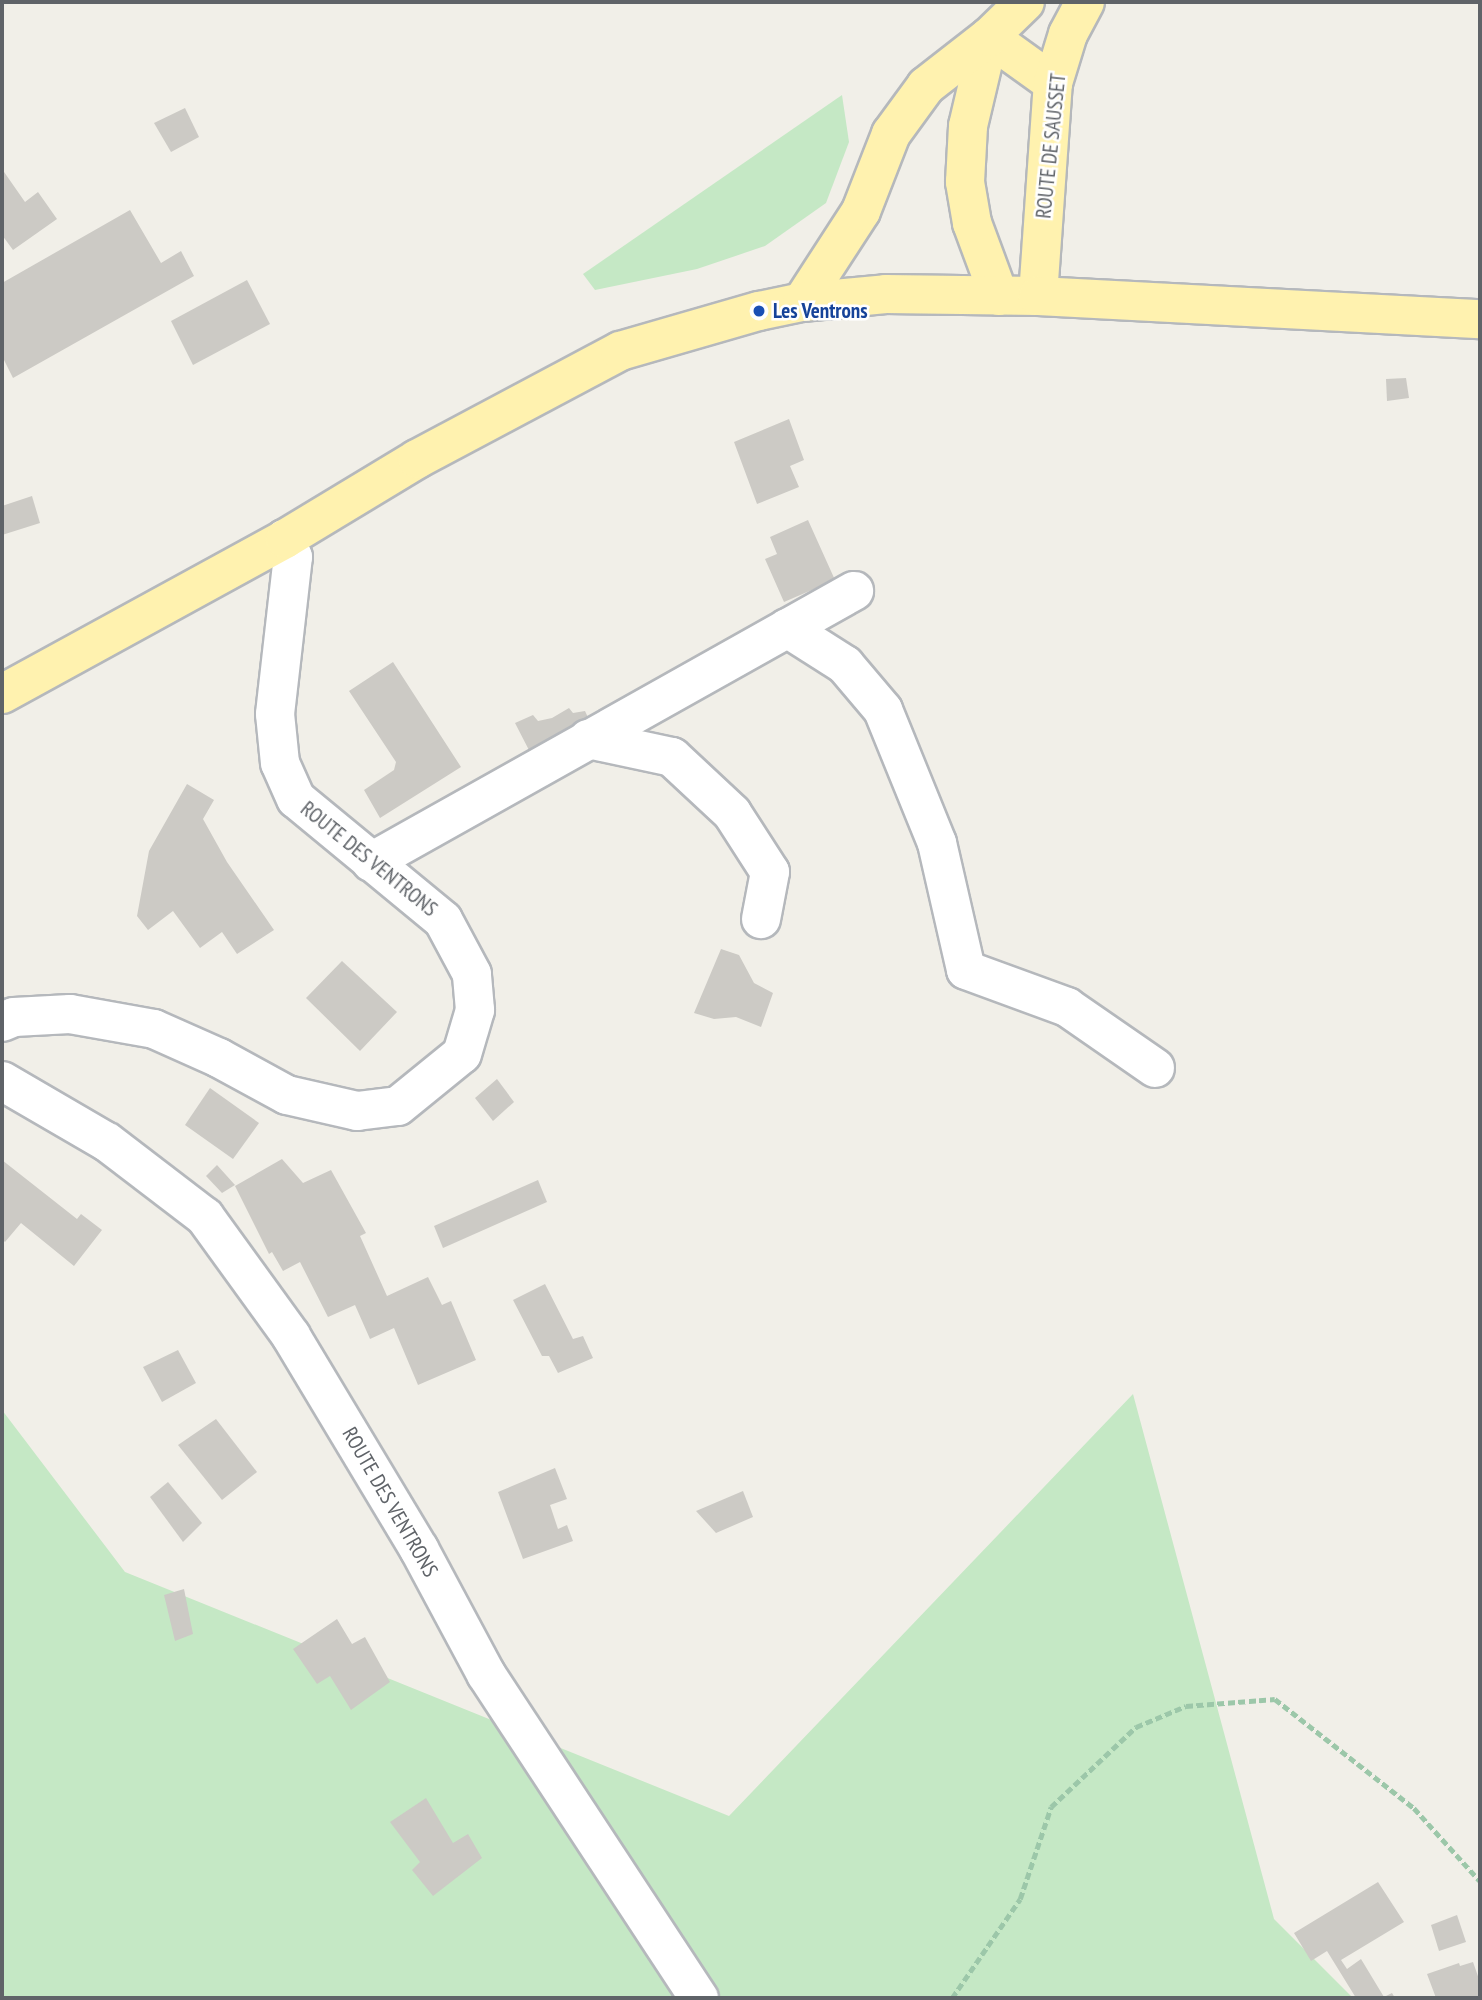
<!DOCTYPE html>
<html>
<head>
<meta charset="utf-8">
<style>
	body { margin:0 }
	#map { position:relative; width:1482px; height:2000px; overflow:hidden; background:#f1efe8; font-family:"PT Sans Narrow",sans-serif }
	div>[style] { position:absolute }
	.green>* { inset:0; background:#c5e8c5 }
	.building>* { inset:0; background:#cccac5 }
	.path>* { height:4.5px; margin-top:-2.25px; transform-origin:0; background:repeating-linear-gradient(90deg,#9cc7a9 0 7px,transparent 0 10.5px) }
	.roads { filter:drop-shadow(2px 0 #b5b8bc) drop-shadow(-2px 0 #b5b8bc) drop-shadow(0 2px #b5b8bc) drop-shadow(0 -2px #b5b8bc) }
	.minor>* { height:38px; margin:-19px; padding:0 19px; transform-origin:19px; border-radius:19px; background:#fff }
	.major>* { height:38px; margin:-19px; padding:0 19px; transform-origin:19px; border-radius:19px; background:#fff2af }
	.dots>* { width:19px; height:19px; translate:-50% -50%; box-sizing:border-box; border:4px solid #fff; border-radius:50% }
	span { translate:-50% -50%; white-space:nowrap; text-align:center; line-height:1.15; -webkit-text-stroke:5px #fff; paint-order:stroke }
	.street-label { font-size:21px; color:#5f6368 }
	.transit-label { font-size:21px; color:#164399; font-weight:700 }
	.left { translate:0 -50%; text-align:left }
	.frame { position:absolute; inset:0; border:4px solid #5f6368; pointer-events:none }
</style>
</head>
<body>
<div id="map">
	<div class="green">
		<div style="clip-path:polygon(842px 95px,849px 142px,826px 203px,765px 246px,697px 269px,595px 290px,583px 274px)"></div>
		<div style="clip-path:polygon(1133px 1394px,1274px 1919px,1353px 1998px,2px 1998px,2px 1410px,125px 1572px,729px 1816px)"></div>
	</div>
	<div class="building">
		<div style="clip-path:polygon(185px 108px,199px 137px,171px 152px,154px 123px)"></div>
		<div style="clip-path:polygon(2px 169px,25px 202px,38px 192px,57px 219px,13px 250px,2px 235px)"></div>
		<div style="clip-path:polygon(130px 210px,161px 263px,181px 251px,194px 276px,13px 378px,2px 356px,2px 283px)"></div>
		<div style="clip-path:polygon(247px 280px,270px 324px,193px 365px,171px 321px)"></div>
		<div style="clip-path:polygon(1406px 378px,1409px 398px,1387px 401px,1386px 379px)"></div>
		<div style="clip-path:polygon(789px 419px,804px 460px,790px 466px,799px 487px,757px 504px,734px 442px)"></div>
		<div style="clip-path:polygon(32px 496px,40px 523px,2px 535px,2px 506px)"></div>
		<div style="clip-path:polygon(808px 520px,835px 580px,784px 602px,765px 559px,777px 554px,770px 537px)"></div>
		<div style="clip-path:polygon(393px 662px,461px 767px,380px 818px,364px 790px,394px 770px,396px 762px,349px 691px)"></div>
		<div style="clip-path:polygon(569px 708px,573px 713px,585px 711px,591px 724px,532px 756px,515px 723px,533px 715px,538px 721px,552px 718px)"></div>
		<div style="clip-path:polygon(187px 784px,214px 800px,203px 819px,227px 862px,274px 930px,237px 954px,222px 932px,200px 948px,173px 911px,148px 930px,137px 916px,149px 851px)"></div>
		<div style="clip-path:polygon(721px 949px,739px 955px,754px 983px,773px 993px,761px 1027px,736px 1017px,714px 1019px,694px 1013px)"></div>
		<div style="clip-path:polygon(342px 961px,397px 1012px,360px 1051px,306px 998px)"></div>
		<div style="clip-path:polygon(497px 1079px,514px 1102px,493px 1121px,475px 1098px)"></div>
		<div style="clip-path:polygon(210px 1088px,259px 1123px,233px 1159px,185px 1125px)"></div>
		<div style="clip-path:polygon(282px 1159px,303px 1183px,331px 1170px,366px 1233px,360px 1236px,387px 1296px,428px 1277px,442px 1305px,451px 1301px,476px 1360px,418px 1385px,394px 1328px,370px 1339px,355px 1305px,328px 1317px,300px 1262px,283px 1271px,272px 1252px,269px 1254px,235px 1186px)"></div>
		<div style="clip-path:polygon(2px 1160px,77px 1219px,81px 1214px,102px 1230px,74px 1266px,21px 1223px,5px 1242px,2px 1239px)"></div>
		<div style="clip-path:polygon(217px 1165px,235px 1185px,222px 1193px,206px 1176px)"></div>
		<div style="clip-path:polygon(538px 1180px,547px 1202px,443px 1248px,434px 1226px)"></div>
		<div style="clip-path:polygon(545px 1284px,573px 1339px,583px 1336px,593px 1358px,558px 1373px,549px 1356px,542px 1356px,513px 1300px)"></div>
		<div style="clip-path:polygon(178px 1350px,196px 1383px,162px 1402px,143px 1367px)"></div>
		<div style="clip-path:polygon(216px 1419px,257px 1472px,222px 1500px,178px 1445px)"></div>
		<div style="clip-path:polygon(555px 1468px,567px 1499px,550px 1505px,558px 1529px,567px 1525px,573px 1541px,523px 1559px,498px 1492px)"></div>
		<div style="clip-path:polygon(168px 1482px,202px 1523px,183px 1542px,150px 1497px)"></div>
		<div style="clip-path:polygon(743px 1491px,753px 1517px,716px 1533px,696px 1511px)"></div>
		<div style="clip-path:polygon(184px 1589px,193px 1634px,175px 1641px,164px 1595px)"></div>
		<div style="clip-path:polygon(337px 1619px,352px 1644px,365px 1637px,390px 1682px,351px 1710px,330px 1676px,317px 1684px,293px 1649px)"></div>
		<div style="clip-path:polygon(426px 1798px,453px 1843px,468px 1834px,482px 1858px,433px 1896px,412px 1870px,420px 1862px,390px 1822px)"></div>
		<div style="clip-path:polygon(1378px 1882px,1404px 1922px,1341px 1960px,1347px 1969px,1361px 1959px,1384px 1997px,1392px 1993px,1395px 1998px,1356px 1998px,1327px 1951px,1311px 1961px,1294px 1933px)"></div>
		<div style="clip-path:polygon(1457px 1915px,1466px 1942px,1439px 1951px,1431px 1925px)"></div>
		<div style="clip-path:polygon(1473px 1962px,1480px 1982px,1480px 1998px,1436px 1998px,1427px 1974px,1459px 1963px,1460px 1966px)"></div>
	</div>
	<div class="path">
		<div style="left:952px;top:1998px;width:120px;rotate:-55.5deg"></div>
		<div style="left:1020px;top:1899px;width:97px;rotate:-71.4deg"></div>
		<div style="left:1051px;top:1807px;width:117px;rotate:-43.3deg"></div>
		<div style="left:1136px;top:1727px;width:54px;rotate:-22.8deg"></div>
		<div style="left:1186px;top:1706px;width:89px;rotate:-4.5deg"></div>
		<div style="left:1275px;top:1699px;width:177px;rotate:38.1deg"></div>
		<div style="left:1414px;top:1808px;width:98px;rotate:47.9deg"></div>
	</div>
	<div class="roads">
		<div class="minor">
			<div style="left:787px;top:628px;width:69px;rotate:32.5deg"></div>
			<div style="left:845px;top:665px;width:59px;rotate:49.8deg"></div>
			<div style="left:883px;top:710px;width:144px;rotate:67.9deg"></div>
			<div style="left:937px;top:843px;width:130px;rotate:77.1deg"></div>
			<div style="left:966px;top:970px;width:108px;rotate:20.1deg"></div>
			<div style="left:1067px;top:1007px;width:107px;rotate:34.7deg"></div>
			<div style="left:588px;top:739px;width:86px;rotate:12.1deg"></div>
			<div style="left:672px;top:757px;width:82px;rotate:43deg"></div>
			<div style="left:732px;top:813px;width:70px;rotate:57.2deg"></div>
			<div style="left:770px;top:872px;width:48px;rotate:100.8deg"></div>
			<div style="left:371px;top:862px;width:554px;rotate:-29.3deg"></div>
			<div style="left:2px;top:1022px;width:13px;rotate:-23deg"></div>
			<div style="left:14px;top:1017px;width:56px;rotate:-3.1deg"></div>
			<div style="left:70px;top:1014px;width:85px;rotate:10.1deg"></div>
			<div style="left:154px;top:1029px;width:71px;rotate:24deg"></div>
			<div style="left:219px;top:1058px;width:77px;rotate:28.6deg"></div>
			<div style="left:287px;top:1095px;width:72px;rotate:12.9deg"></div>
			<div style="left:357px;top:1111px;width:41px;rotate:-7deg"></div>
			<div style="left:398px;top:1106px;width:82px;rotate:-39.1deg"></div>
			<div style="left:462px;top:1054px;width:46px;rotate:-73.5deg"></div>
			<div style="left:475px;top:1010px;width:36px;rotate:-95deg"></div>
			<div style="left:472px;top:974px;width:61px;rotate:-118.2deg"></div>
			<div style="left:443px;top:920px;width:190px;rotate:-140.5deg"></div>
			<div style="left:296px;top:799px;width:39px;rotate:-114deg"></div>
			<div style="left:280px;top:763px;width:49px;rotate:-95.8deg"></div>
			<div style="left:275px;top:714px;width:158px;rotate:-83.5deg"></div>
			<div style="left:293px;top:557px;width:20px;rotate:-114deg"></div>
			<div style="left:2px;top:1081px;width:121px;rotate:30.2deg"></div>
			<div style="left:107px;top:1142px;width:123px;rotate:37.4deg"></div>
			<div style="left:205px;top:1217px;width:147px;rotate:54.1deg"></div>
			<div style="left:291px;top:1336px;width:249px;rotate:59deg"></div>
			<div style="left:419px;top:1549px;width:142px;rotate:61.8deg"></div>
			<div style="left:486px;top:1674px;width:388px;rotate:56.7deg"></div>
		</div>
		<div class="major">
			<div style="left:999px;top:296px;width:78px;rotate:-110.3deg"></div>
			<div style="left:972px;top:223px;width:42px;rotate:-99.7deg"></div>
			<div style="left:965px;top:182px;width:56px;rotate:-86.9deg"></div>
			<div style="left:968px;top:126px;width:91px;rotate:-76.7deg"></div>
			<div style="left:989px;top:37px;width:79px;rotate:35.7deg"></div>
			<div style="left:1038px;top:296px;width:214px;rotate:-86deg"></div>
			<div style="left:1053px;top:83px;width:51px;rotate:-73deg"></div>
			<div style="left:1068px;top:34px;width:36px;rotate:-62deg"></div>
			<div style="left:802px;top:302px;width:108px;rotate:-57deg"></div>
			<div style="left:861px;top:211px;width:83px;rotate:-68.7deg"></div>
			<div style="left:891px;top:134px;width:59px;rotate:-53.9deg"></div>
			<div style="left:926px;top:86px;width:80px;rotate:-37.9deg"></div>
			<div style="left:989px;top:37px;width:50px;rotate:-44.2deg"></div>
			<div style="left:2px;top:694px;width:323px;rotate:-28.7deg"></div>
			<div style="left:285px;top:539px;width:154px;rotate:-31.2deg"></div>
			<div style="left:417px;top:459px;width:230px;rotate:-28deg"></div>
			<div style="left:620px;top:351px;width:145px;rotate:-16.1deg"></div>
			<div style="left:759px;top:311px;width:44px;rotate:-11.8deg"></div>
			<div style="left:802px;top:302px;width:84px;rotate:-5.4deg"></div>
			<div style="left:886px;top:294px;width:152px;rotate:0.8deg"></div>
			<div style="left:1038px;top:296px;width:443px;rotate:3deg"></div>
		</div>
	</div>
	<div class="dots">
		<div style="left:759px;top:311px;background:#1a4fb4"></div>
	</div>
	<div class="street-label">
		<span style="left:1051px;top:146px;rotate:-84deg">ROUTE DE SAUSSET</span>
		<span style="left:369px;top:859px;rotate:39deg">ROUTE DES VENTRONS</span>
		<span style="left:390px;top:1502px;rotate:60deg">ROUTE DES VENTRONS</span>
	</div>
	<div class="transit-label">
		<span class="left" style="left:773px;top:311px">Les Ventrons</span>
	</div>
	<div class="frame"></div>
</div>
</body>
</html>
